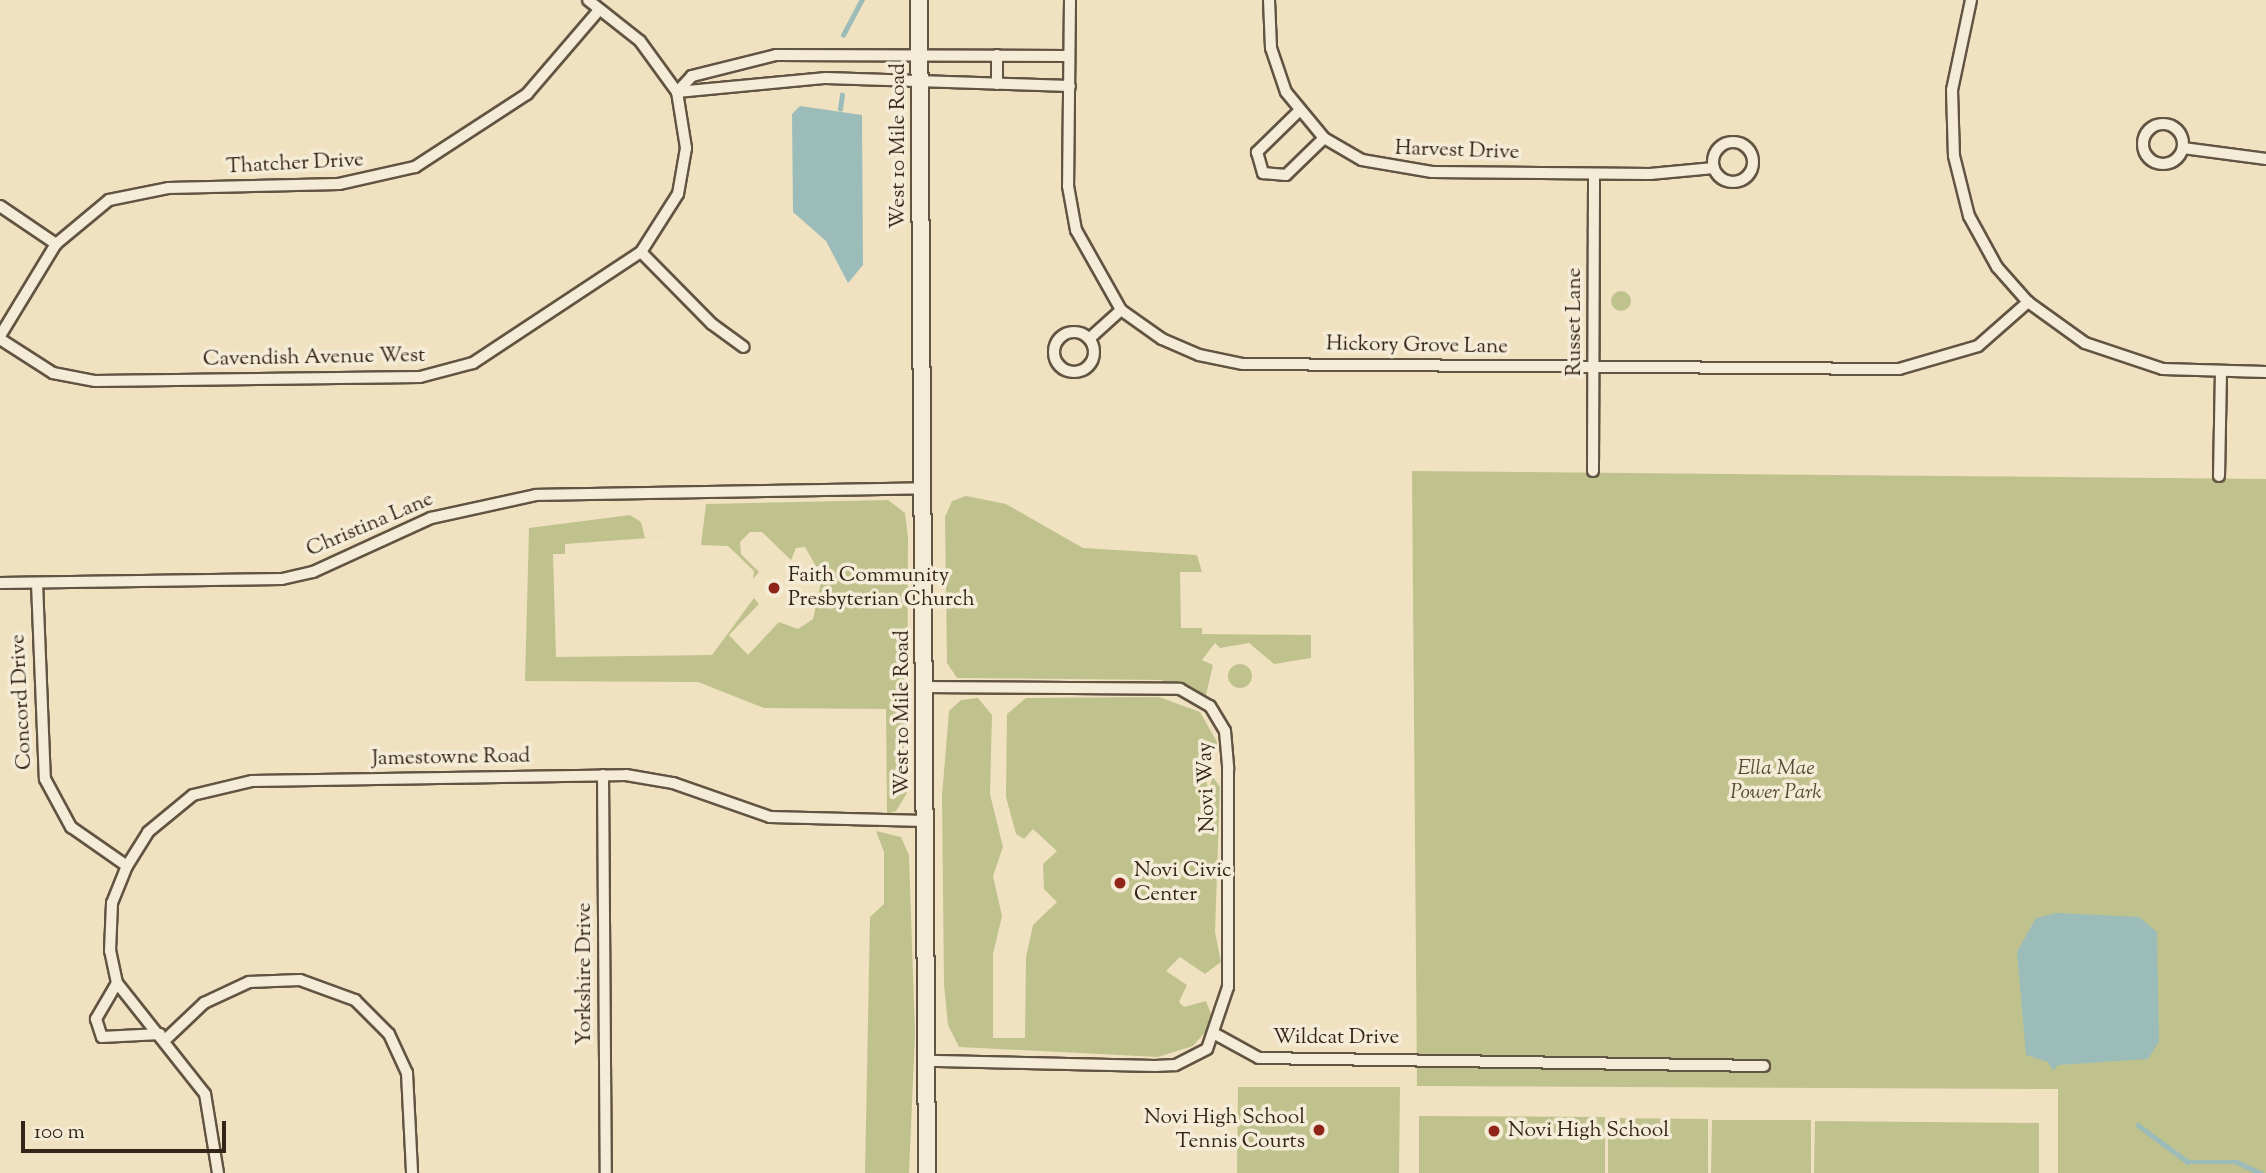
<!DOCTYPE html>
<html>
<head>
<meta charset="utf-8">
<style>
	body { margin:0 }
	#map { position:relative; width:2266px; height:1173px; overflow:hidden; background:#f0e2c1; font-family:"Sorts Mill Goudy",serif }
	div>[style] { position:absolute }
	.green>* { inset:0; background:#c0c28e }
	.round { border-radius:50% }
	.water>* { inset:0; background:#9bbcb9 }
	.stream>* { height:4.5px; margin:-2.25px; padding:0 2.25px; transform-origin:2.25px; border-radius:2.25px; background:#9bbcb9 }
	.roads { filter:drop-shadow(2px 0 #625442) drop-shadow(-2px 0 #625442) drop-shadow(0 2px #625442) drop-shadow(0 -2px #625442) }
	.minor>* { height:10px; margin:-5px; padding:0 5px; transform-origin:5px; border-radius:5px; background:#f5ecd7 }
	.minor>.ring { margin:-5px; padding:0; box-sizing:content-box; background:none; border:10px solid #f5ecd7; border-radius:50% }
	.secondary>* { height:16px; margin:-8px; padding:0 8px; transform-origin:8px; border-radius:8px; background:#f5ecd7 }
	.dots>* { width:19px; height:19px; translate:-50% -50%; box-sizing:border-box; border:4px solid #f5ecd7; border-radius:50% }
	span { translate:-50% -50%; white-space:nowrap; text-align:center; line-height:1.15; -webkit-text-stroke:7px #f5ecd7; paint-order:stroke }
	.street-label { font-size:21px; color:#332517 }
	.poi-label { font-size:21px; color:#332517 }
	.left { translate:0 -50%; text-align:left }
	.right { translate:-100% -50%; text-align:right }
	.park-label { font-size:21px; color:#564c35; font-style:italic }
	.scale { position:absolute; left:21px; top:1121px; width:205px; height:32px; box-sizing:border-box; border:4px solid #332517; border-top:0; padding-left:9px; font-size:21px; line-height:24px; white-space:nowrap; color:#332517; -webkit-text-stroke:5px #f5ecd7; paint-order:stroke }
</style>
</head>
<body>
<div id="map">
	<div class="green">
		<div class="round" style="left:1611px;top:291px;width:20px;height:20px"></div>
		<div style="clip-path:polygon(1412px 471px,2266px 479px,2266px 1173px,2058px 1173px,2058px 1089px,1417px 1086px)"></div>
		<div style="clip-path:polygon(966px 496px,1006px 504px,1083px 548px,1197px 555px,1202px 572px,1180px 572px,1181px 628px,1202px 628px,1202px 634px,1311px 635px,1311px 658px,1274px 664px,1249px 643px,1220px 648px,1215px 643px,1202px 660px,1213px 665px,1206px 695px,1161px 680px,957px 678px,947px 663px,945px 517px,952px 501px)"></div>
		<div style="clip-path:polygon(888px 500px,905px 513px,908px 537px,907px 793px,896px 811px,887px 814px,886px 709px,764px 708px,698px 682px,525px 681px,529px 528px,630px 515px,641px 522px,645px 538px,676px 536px,565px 544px,565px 554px,553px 554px,556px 657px,712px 655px,754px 598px,759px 604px,729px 635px,748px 655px,779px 622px,798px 629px,813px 619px,822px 577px,805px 547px,796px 548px,791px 560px,762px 532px,750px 532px,740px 542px,741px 554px,759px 572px,753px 579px,754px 571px,728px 546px,701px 545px,706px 504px)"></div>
		<div class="round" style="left:1228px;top:664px;width:24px;height:24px"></div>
		<div style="clip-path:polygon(1159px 697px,1200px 712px,1217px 742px,1216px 751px,1203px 759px,1208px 790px,1213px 777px,1220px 787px,1215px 932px,1221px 962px,1205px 974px,1180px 957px,1166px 971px,1187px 985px,1179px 1002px,1184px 1007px,1206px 1001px,1214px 1022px,1193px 1046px,1158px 1057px,959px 1047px,948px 1025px,944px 985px,942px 796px,949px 711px,961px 700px,978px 698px,992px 715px,990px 794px,1003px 847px,993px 876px,1002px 916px,993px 954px,993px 1038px,1025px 1038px,1026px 957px,1033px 925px,1057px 902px,1044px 889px,1043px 864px,1057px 851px,1033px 829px,1024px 839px,1016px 834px,1006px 797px,1007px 714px,1026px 698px)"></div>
		<div style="clip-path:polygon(876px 831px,901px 837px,909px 855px,915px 1033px,909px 1173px,865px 1173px,870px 917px,884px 904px,884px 852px)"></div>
		<div style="clip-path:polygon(1238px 1087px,1400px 1087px,1399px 1173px,1237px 1173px)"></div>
		<div style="clip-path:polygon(1419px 1116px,1605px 1117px,1605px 1173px,1419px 1173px)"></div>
		<div style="clip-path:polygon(1608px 1118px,1708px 1119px,1708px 1173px,1608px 1173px)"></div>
		<div style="clip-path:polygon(1712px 1120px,1811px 1120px,1811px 1173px,1711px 1173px)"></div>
		<div style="clip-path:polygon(1815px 1121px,2039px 1123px,2039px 1173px,1814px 1173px)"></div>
	</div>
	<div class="water">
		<div style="clip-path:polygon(800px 106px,862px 115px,863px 265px,848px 283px,826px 241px,793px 212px,792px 114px)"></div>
		<div style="clip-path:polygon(2057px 913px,2139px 917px,2157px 932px,2159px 1042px,2148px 1059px,2058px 1065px,2053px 1071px,2048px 1062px,2026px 1055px,2017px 952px,2036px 918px)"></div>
	</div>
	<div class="stream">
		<div style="left:843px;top:35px;width:40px;rotate:-62deg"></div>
		<div style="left:840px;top:109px;width:14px;rotate:-82deg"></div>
		<div style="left:2138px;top:1125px;width:62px;rotate:36.5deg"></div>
		<div style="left:2188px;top:1162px;width:49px"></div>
		<div style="left:2237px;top:1162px;width:26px;rotate:25deg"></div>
	</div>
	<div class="roads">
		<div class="minor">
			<div style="left:1070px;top:0;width:186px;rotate:90.6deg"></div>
			<div style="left:1068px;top:186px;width:45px;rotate:79.7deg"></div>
			<div style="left:1076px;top:230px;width:92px;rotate:60.6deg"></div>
			<div style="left:1121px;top:310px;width:50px;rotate:35.3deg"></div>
			<div style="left:1162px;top:339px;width:40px;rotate:23.4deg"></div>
			<div style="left:1199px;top:355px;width:45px;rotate:11.6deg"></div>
			<div style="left:1243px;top:364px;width:656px;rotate:0.44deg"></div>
			<div style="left:1899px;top:369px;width:82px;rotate:-16.2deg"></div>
			<div style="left:1978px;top:346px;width:67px;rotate:-41.3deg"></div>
			<div style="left:1269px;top:0;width:48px;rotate:87.6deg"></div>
			<div style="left:1271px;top:48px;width:46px;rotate:71.2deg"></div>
			<div style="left:1286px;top:92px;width:60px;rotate:50.4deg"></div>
			<div style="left:1324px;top:138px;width:44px;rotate:30.1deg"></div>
			<div style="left:1362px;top:160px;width:71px;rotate:9.7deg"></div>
			<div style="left:1432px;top:172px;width:218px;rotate:0.5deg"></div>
			<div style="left:1650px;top:174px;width:64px;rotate:-5.4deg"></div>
			<div style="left:1971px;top:0;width:92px;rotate:101.9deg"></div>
			<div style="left:1952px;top:90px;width:66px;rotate:88.3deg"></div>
			<div style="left:1954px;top:156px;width:62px;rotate:76deg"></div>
			<div style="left:1969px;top:216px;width:58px;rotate:61.2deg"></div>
			<div style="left:1997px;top:267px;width:47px;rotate:48.5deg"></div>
			<div style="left:2028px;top:302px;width:70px;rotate:35.7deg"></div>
			<div style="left:2085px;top:343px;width:82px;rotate:18.4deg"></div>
			<div style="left:2163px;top:369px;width:103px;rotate:1.7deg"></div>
			<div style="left:1069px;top:56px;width:293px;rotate:-179.8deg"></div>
			<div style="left:776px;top:55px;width:87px;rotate:166deg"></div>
			<div style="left:692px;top:76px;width:22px;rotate:133deg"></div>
			<div style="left:677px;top:92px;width:150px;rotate:-5.4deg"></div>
			<div style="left:826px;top:78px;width:244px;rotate:1.9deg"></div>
			<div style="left:997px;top:84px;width:29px;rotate:-90deg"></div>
			<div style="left:1299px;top:111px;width:59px;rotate:135.7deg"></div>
			<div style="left:1257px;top:152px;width:22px;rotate:74deg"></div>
			<div style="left:1263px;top:173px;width:23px;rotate:5deg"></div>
			<div style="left:1286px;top:175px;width:53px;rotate:-44.2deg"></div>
			<div class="ring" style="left:2143px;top:124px;width:30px;height:30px"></div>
			<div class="ring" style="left:1713px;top:142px;width:30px;height:30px"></div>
			<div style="left:2183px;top:148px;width:84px;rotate:7.5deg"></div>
			<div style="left:0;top:206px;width:68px;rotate:34.2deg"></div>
			<div style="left:641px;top:252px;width:101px;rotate:45.4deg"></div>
			<div style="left:712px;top:324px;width:39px;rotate:36deg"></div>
			<div class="ring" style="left:1054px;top:332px;width:30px;height:30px"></div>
			<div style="left:0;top:336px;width:108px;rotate:-58.7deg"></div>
			<div style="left:56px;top:244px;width:69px;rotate:-39.7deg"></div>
			<div style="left:109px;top:200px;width:60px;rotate:-11.5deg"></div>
			<div style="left:168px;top:188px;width:171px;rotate:-1.3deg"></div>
			<div style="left:339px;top:184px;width:78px;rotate:-12.6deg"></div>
			<div style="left:415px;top:167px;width:134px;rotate:-33.1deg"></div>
			<div style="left:527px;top:94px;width:111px;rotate:-49.4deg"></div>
			<div style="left:1090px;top:338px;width:42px;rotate:-42.1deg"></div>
			<div style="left:0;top:339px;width:63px;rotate:32.7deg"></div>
			<div style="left:53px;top:373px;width:43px;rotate:10.8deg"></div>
			<div style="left:95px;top:381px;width:325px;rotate:-0.7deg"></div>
			<div style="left:420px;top:377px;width:55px;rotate:-14.8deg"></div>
			<div style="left:473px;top:363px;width:201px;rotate:-33.5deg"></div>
			<div style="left:641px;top:252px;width:69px;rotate:-57.5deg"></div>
			<div style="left:678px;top:194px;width:47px;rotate:-80.1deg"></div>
			<div style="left:686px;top:148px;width:57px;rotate:-99.1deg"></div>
			<div style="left:677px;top:92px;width:63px;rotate:-126deg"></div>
			<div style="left:640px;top:41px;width:66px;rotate:-141.7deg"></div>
			<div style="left:1593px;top:471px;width:297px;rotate:-89.8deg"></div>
			<div style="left:2219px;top:476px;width:104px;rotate:-88.9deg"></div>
			<div style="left:0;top:583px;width:282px;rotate:-0.8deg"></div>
			<div style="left:282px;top:579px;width:32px;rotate:-13deg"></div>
			<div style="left:313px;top:572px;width:130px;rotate:-24.6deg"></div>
			<div style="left:431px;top:518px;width:107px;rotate:-12.4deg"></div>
			<div style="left:536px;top:495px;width:386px;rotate:-1deg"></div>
			<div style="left:37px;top:583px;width:196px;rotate:87.7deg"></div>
			<div style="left:45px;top:779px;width:55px;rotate:61.6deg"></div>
			<div style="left:71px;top:827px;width:68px;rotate:34.9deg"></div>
			<div style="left:923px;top:687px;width:257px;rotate:0.4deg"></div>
			<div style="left:1180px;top:689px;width:34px;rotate:30deg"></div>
			<div style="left:1210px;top:706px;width:29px;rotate:59deg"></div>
			<div style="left:1225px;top:731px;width:38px;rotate:85deg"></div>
			<div style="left:1228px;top:769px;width:218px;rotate:90deg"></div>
			<div style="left:1228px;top:987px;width:65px;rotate:108.7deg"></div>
			<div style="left:1207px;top:1049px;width:36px;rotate:153deg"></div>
			<div style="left:1175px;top:1065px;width:20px;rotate:177deg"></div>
			<div style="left:1155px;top:1066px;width:228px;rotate:-178.7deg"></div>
			<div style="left:603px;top:775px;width:398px;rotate:89.6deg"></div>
			<div style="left:117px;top:983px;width:42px;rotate:120.3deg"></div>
			<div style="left:96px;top:1019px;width:19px;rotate:72deg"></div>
			<div style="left:102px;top:1037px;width:58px;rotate:-3deg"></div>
			<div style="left:1217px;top:1035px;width:48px;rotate:28.7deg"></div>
			<div style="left:1259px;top:1058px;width:505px;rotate:0.91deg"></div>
			<div style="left:165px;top:1040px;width:54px;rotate:-43.5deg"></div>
			<div style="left:204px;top:1003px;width:50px;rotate:-25deg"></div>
			<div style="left:249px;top:982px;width:51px;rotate:-2.2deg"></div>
			<div style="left:300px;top:980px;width:59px;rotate:20deg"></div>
			<div style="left:355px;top:1000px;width:48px;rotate:45deg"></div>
			<div style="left:389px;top:1034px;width:43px;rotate:65.2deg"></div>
			<div style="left:407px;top:1073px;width:100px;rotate:87.1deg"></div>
			<div style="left:218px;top:1173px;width:80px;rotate:-99.3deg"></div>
			<div style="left:205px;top:1094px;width:142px;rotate:-128.4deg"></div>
			<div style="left:117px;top:983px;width:33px;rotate:-102deg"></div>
			<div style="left:110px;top:951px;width:48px;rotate:-87.6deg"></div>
			<div style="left:112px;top:903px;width:40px;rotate:-68deg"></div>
			<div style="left:127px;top:866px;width:40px;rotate:-58deg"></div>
			<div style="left:148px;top:832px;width:58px;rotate:-39.4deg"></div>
			<div style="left:193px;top:795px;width:61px;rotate:-13.3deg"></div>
			<div style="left:252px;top:781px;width:374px;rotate:-0.9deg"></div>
			<div style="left:626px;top:775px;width:48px;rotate:9.7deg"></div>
			<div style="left:673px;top:783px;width:103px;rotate:19.3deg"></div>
			<div style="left:770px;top:817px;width:155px;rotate:1.5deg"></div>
		</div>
		<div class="secondary">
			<div style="left:919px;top:0;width:1173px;rotate:89.61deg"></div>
		</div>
	</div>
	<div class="dots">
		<div style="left:774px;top:588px;background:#8f2418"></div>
		<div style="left:1120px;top:883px;background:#8f2418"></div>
		<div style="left:1319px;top:1130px;background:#8f2418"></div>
		<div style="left:1494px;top:1131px;background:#8f2418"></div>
	</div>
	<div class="street-label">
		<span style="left:899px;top:146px;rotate:-90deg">West 10 Mile Road</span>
		<span style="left:1457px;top:151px;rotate:2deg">Harvest Drive</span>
		<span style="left:295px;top:164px;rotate:-3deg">Thatcher Drive</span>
		<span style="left:1575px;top:322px;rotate:-90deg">Russet Lane</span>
		<span style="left:1417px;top:346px;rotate:1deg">Hickory Grove Lane</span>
		<span style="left:314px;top:358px;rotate:-1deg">Cavendish Avenue West</span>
		<span style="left:370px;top:525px;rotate:-23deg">Christina Lane</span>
		<span style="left:22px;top:702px;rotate:-93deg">Concord Drive</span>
		<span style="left:903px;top:713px;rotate:-90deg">West 10 Mile Road</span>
		<span style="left:451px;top:758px;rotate:-1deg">Jamestowne Road</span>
		<span style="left:1207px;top:787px;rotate:-92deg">Novi Way</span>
		<span style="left:585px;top:974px;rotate:-90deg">Yorkshire Drive</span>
		<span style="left:1336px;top:1038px">Wildcat Drive</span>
	</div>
	<div class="poi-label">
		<span class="left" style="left:788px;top:588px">Faith Community<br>Presbyterian Church</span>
		<span class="left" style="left:1134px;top:883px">Novi Civic<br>Center</span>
		<span class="right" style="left:1305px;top:1130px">Novi High School<br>Tennis Courts</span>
		<span class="left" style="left:1508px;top:1131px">Novi High School</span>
	</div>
	<div class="park-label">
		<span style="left:1776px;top:781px">Ella Mae<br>Power Park</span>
	</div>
	<div class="scale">100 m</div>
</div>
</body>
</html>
